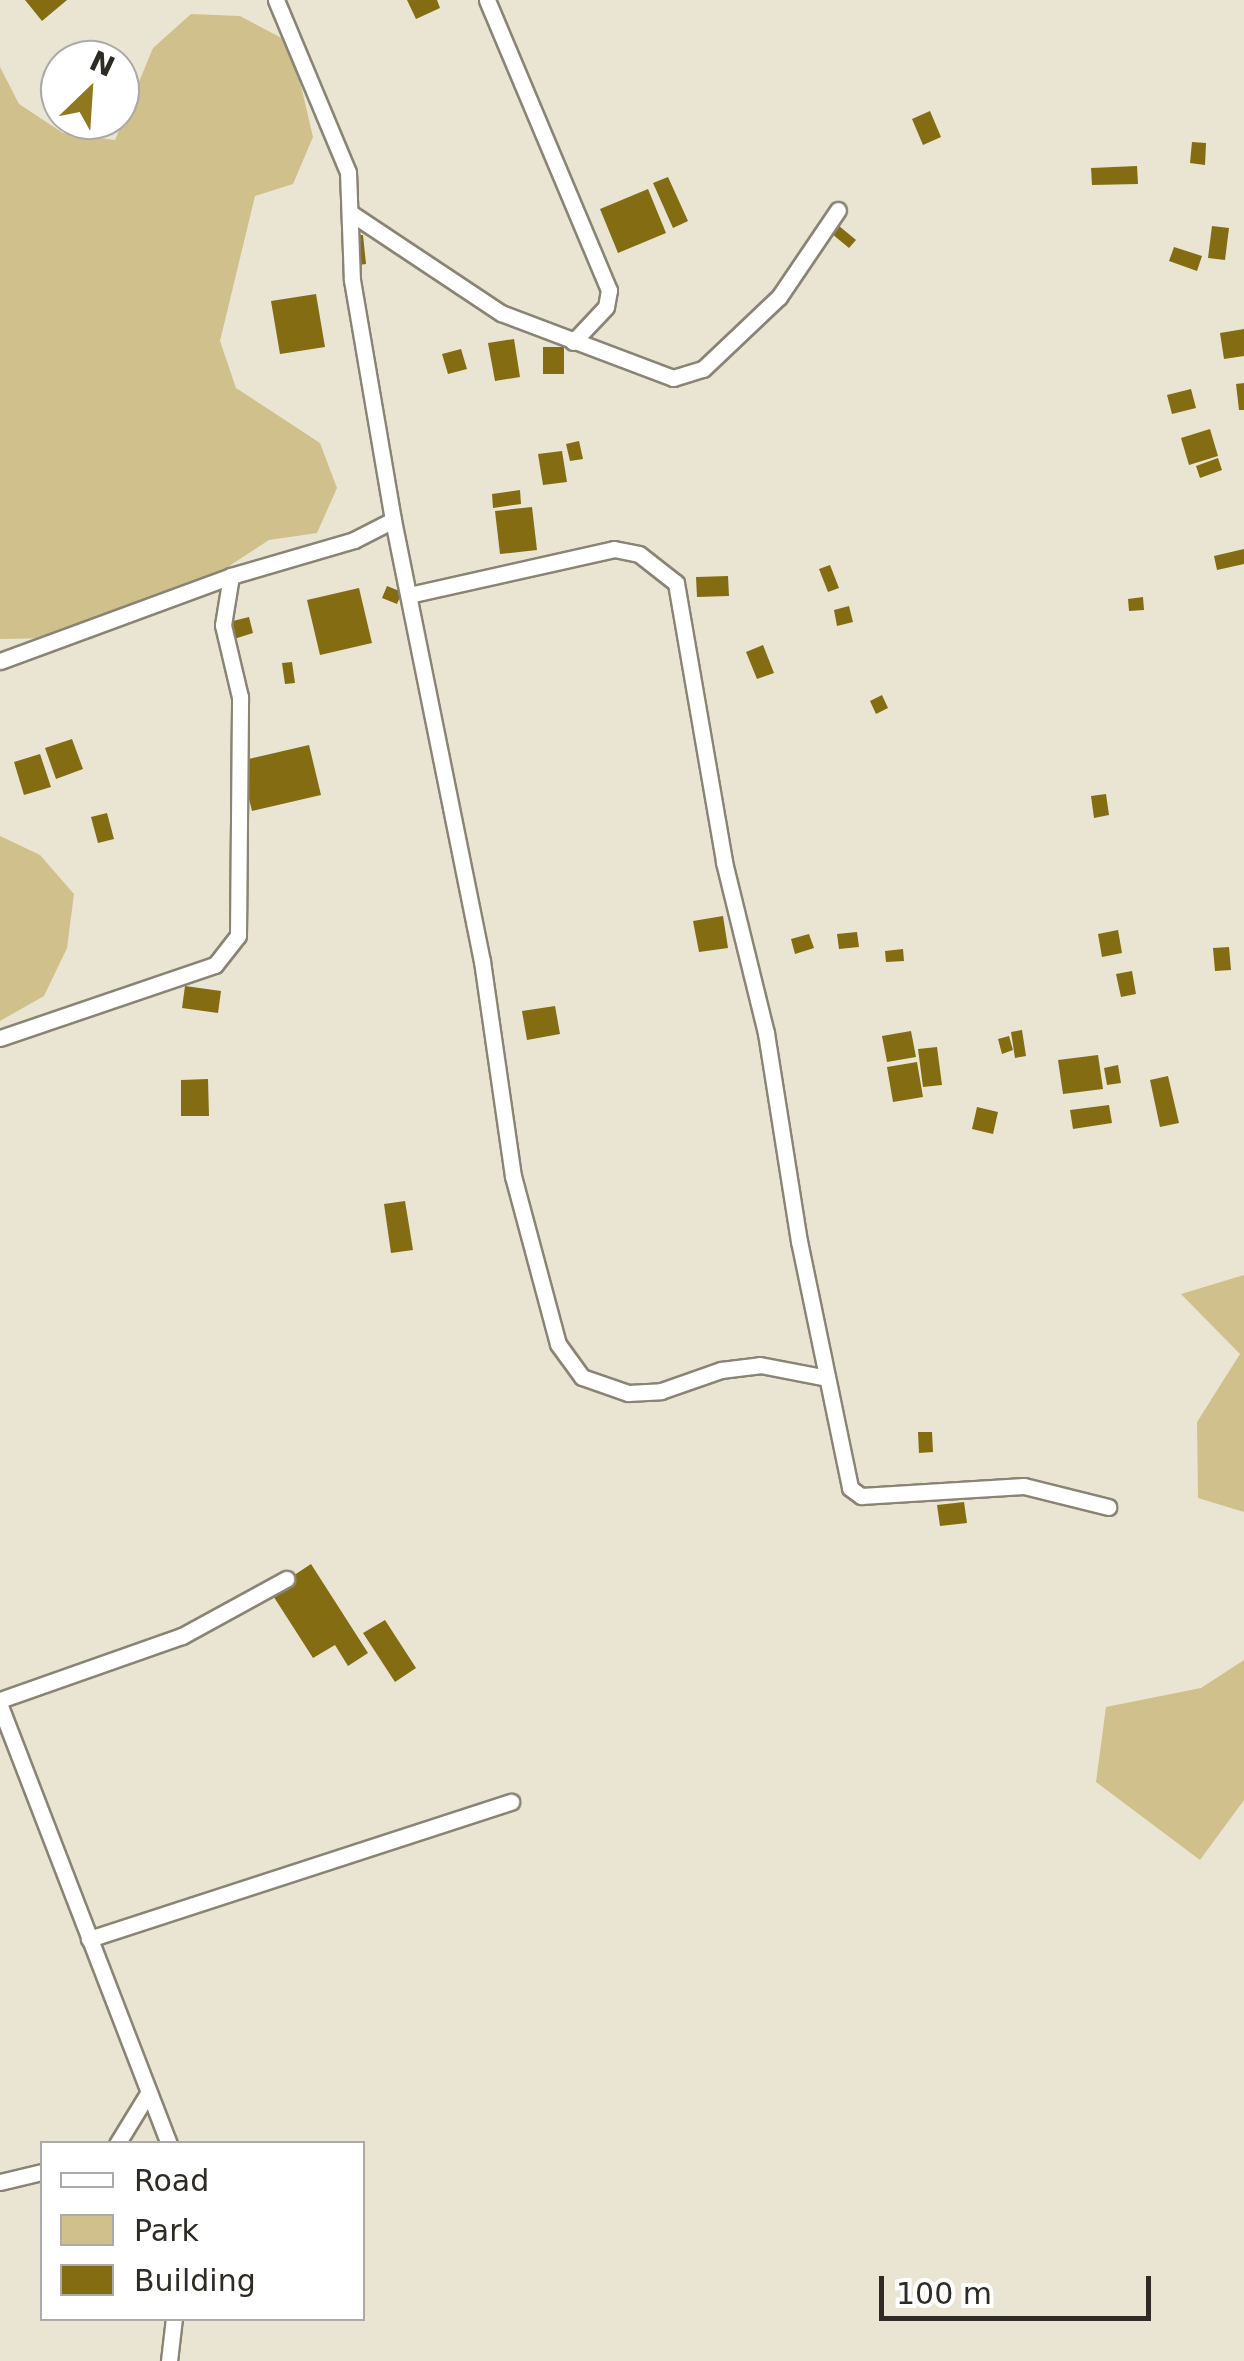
<!DOCTYPE html>
<html>
<head>
<meta charset="utf-8">
<style>
	body { margin:0 }
	#map { position:relative; width:1244px; height:2361px; overflow:hidden; background:#eae5d3; font-family:"DejaVu Sans",sans-serif }
	div>[style] { position:absolute }
	.green>* { inset:0; background:#d0c08b }
	.building>* { inset:0; background:#836c11 }
	.roads { filter:drop-shadow(2px 0 #898474) drop-shadow(-2px 0 #898474) drop-shadow(0 2px #898474) drop-shadow(0 -2px #898474) }
	.minor>* { height:15px; margin:-7.5px; padding:0 7.5px; transform-origin:7.5px; border-radius:7.5px; background:#fff }
	span { translate:-50% -50%; white-space:nowrap; text-align:center; line-height:1.15; -webkit-text-stroke:10px #fff; paint-order:stroke }
	.legend { position:absolute; left:40px; top:2141px; width:325px; height:180px; box-sizing:border-box; background:#fff; border:2px solid #abaaa7; margin:0; padding:12px 18px; list-style:none; font-size:30px; color:#2d2b24 }
	.legend li { display:flex; align-items:center; gap:20px; height:50px }
	.legend b { width:50px; border:2px solid #abaaa7 }
	.north { position:absolute; left:40px; top:40px; width:100px; height:100px; box-sizing:border-box; background:#fff; border:2px solid #abaaa7; border-radius:50%; rotate:25deg; font-size:28px; font-weight:700; line-height:40px; text-align:center; color:#2d2b24 }
	.north::after { content:''; display:block; margin:auto; width:35px; height:45px; background:#8f781d; clip-path:polygon(50% 0,100% 100%,50% 72%,0 100%) }
	.scale { position:absolute; left:879px; top:2276px; width:272px; height:45px; box-sizing:border-box; border:5px solid #2d2b24; border-top:0; padding-left:12px; font-size:30px; line-height:35px; white-space:nowrap; color:#2d2b24; -webkit-text-stroke:8px #fff; paint-order:stroke }
</style>
</head>
<body>
<div id="map">
	<div class="green">
		<div style="clip-path:polygon(191px 14px,240px 16px,291px 43px,313px 137px,293px 184px,255px 196px,220px 341px,236px 388px,320px 443px,337px 488px,317px 533px,269px 540px,194px 589px,53px 638px,0 639px,0 67px,19px 104px,63px 133px,115px 140px,153px 48px)"></div>
		<div style="clip-path:polygon(0 836px,40px 855px,74px 894px,67px 948px,44px 996px,0 1021px)"></div>
		<div style="clip-path:polygon(1244px 1275px,1244px 1512px,1198px 1498px,1197px 1422px,1240px 1354px,1181px 1294px)"></div>
		<div style="clip-path:polygon(1244px 1660px,1244px 1800px,1200px 1860px,1096px 1782px,1106px 1707px,1201px 1688px)"></div>
	</div>
	<div class="building">
		<div style="clip-path:polygon(25px 0,67px 0,42px 21px)"></div>
		<div style="clip-path:polygon(407px 0,437px 0,440px 8px,416px 19px)"></div>
		<div style="clip-path:polygon(930px 111px,941px 137px,923px 145px,912px 119px)"></div>
		<div style="clip-path:polygon(1192px 142px,1206px 143px,1205px 165px,1190px 163px)"></div>
		<div style="clip-path:polygon(1137px 166px,1138px 184px,1092px 185px,1091px 168px)"></div>
		<div style="clip-path:polygon(668px 177px,688px 221px,673px 228px,653px 183px)"></div>
		<div style="clip-path:polygon(648px 189px,666px 233px,618px 253px,600px 209px)"></div>
		<div style="clip-path:polygon(827px 216px,856px 240px,849px 248px,820px 224px)"></div>
		<div style="clip-path:polygon(1212px 226px,1229px 228px,1225px 260px,1208px 258px)"></div>
		<div style="clip-path:polygon(357px 235px,363px 235px,366px 264px,359px 265px)"></div>
		<div style="clip-path:polygon(1174px 247px,1202px 256px,1197px 271px,1169px 261px)"></div>
		<div style="clip-path:polygon(316px 294px,325px 347px,280px 354px,271px 301px)"></div>
		<div style="clip-path:polygon(1244px 329px,1244px 356px,1224px 359px,1220px 333px)"></div>
		<div style="clip-path:polygon(514px 339px,520px 377px,495px 381px,488px 343px)"></div>
		<div style="clip-path:polygon(543px 347px,564px 347px,564px 374px,543px 374px)"></div>
		<div style="clip-path:polygon(461px 349px,467px 369px,448px 374px,442px 354px)"></div>
		<div style="clip-path:polygon(1244px 383px,1244px 410px,1239px 410px,1236px 384px)"></div>
		<div style="clip-path:polygon(1191px 389px,1196px 408px,1172px 414px,1167px 395px)"></div>
		<div style="clip-path:polygon(1210px 429px,1218px 456px,1189px 465px,1181px 438px)"></div>
		<div style="clip-path:polygon(579px 441px,583px 459px,570px 461px,566px 444px)"></div>
		<div style="clip-path:polygon(562px 451px,567px 482px,543px 485px,538px 454px)"></div>
		<div style="clip-path:polygon(1218px 458px,1222px 470px,1200px 478px,1196px 466px)"></div>
		<div style="clip-path:polygon(520px 490px,521px 504px,493px 508px,492px 494px)"></div>
		<div style="clip-path:polygon(532px 507px,537px 550px,500px 554px,495px 511px)"></div>
		<div style="clip-path:polygon(1244px 549px,1244px 564px,1217px 570px,1214px 556px)"></div>
		<div style="clip-path:polygon(830px 565px,839px 588px,828px 592px,819px 569px)"></div>
		<div style="clip-path:polygon(728px 576px,729px 596px,697px 597px,696px 577px)"></div>
		<div style="clip-path:polygon(387px 586px,402px 592px,397px 604px,382px 598px)"></div>
		<div style="clip-path:polygon(359px 588px,372px 643px,320px 655px,307px 600px)"></div>
		<div style="clip-path:polygon(1143px 597px,1144px 610px,1129px 611px,1128px 599px)"></div>
		<div style="clip-path:polygon(849px 606px,853px 622px,837px 626px,834px 610px)"></div>
		<div style="clip-path:polygon(249px 617px,253px 633px,234px 639px,229px 622px)"></div>
		<div style="clip-path:polygon(763px 645px,774px 673px,757px 679px,746px 652px)"></div>
		<div style="clip-path:polygon(292px 662px,295px 683px,285px 684px,282px 663px)"></div>
		<div style="clip-path:polygon(882px 695px,888px 708px,876px 714px,870px 701px)"></div>
		<div style="clip-path:polygon(72px 739px,83px 769px,56px 779px,45px 748px)"></div>
		<div style="clip-path:polygon(309px 745px,321px 795px,252px 811px,240px 761px)"></div>
		<div style="clip-path:polygon(40px 754px,51px 787px,24px 795px,14px 762px)"></div>
		<div style="clip-path:polygon(1106px 794px,1109px 815px,1094px 818px,1091px 796px)"></div>
		<div style="clip-path:polygon(107px 813px,114px 839px,98px 843px,91px 817px)"></div>
		<div style="clip-path:polygon(723px 916px,728px 948px,699px 952px,693px 921px)"></div>
		<div style="clip-path:polygon(1118px 930px,1122px 953px,1102px 957px,1098px 934px)"></div>
		<div style="clip-path:polygon(857px 932px,859px 947px,839px 949px,837px 934px)"></div>
		<div style="clip-path:polygon(809px 934px,814px 948px,795px 954px,791px 939px)"></div>
		<div style="clip-path:polygon(1229px 947px,1231px 970px,1215px 971px,1213px 948px)"></div>
		<div style="clip-path:polygon(903px 949px,904px 961px,886px 962px,885px 951px)"></div>
		<div style="clip-path:polygon(1132px 971px,1136px 994px,1121px 997px,1116px 974px)"></div>
		<div style="clip-path:polygon(185px 986px,221px 991px,218px 1013px,182px 1008px)"></div>
		<div style="clip-path:polygon(555px 1006px,560px 1034px,527px 1040px,522px 1011px)"></div>
		<div style="clip-path:polygon(1022px 1030px,1026px 1056px,1015px 1058px,1011px 1032px)"></div>
		<div style="clip-path:polygon(911px 1031px,916px 1057px,887px 1062px,882px 1036px)"></div>
		<div style="clip-path:polygon(1009px 1036px,1013px 1050px,1002px 1054px,998px 1039px)"></div>
		<div style="clip-path:polygon(937px 1047px,942px 1085px,923px 1087px,918px 1049px)"></div>
		<div style="clip-path:polygon(1098px 1055px,1103px 1089px,1063px 1094px,1058px 1060px)"></div>
		<div style="clip-path:polygon(917px 1062px,923px 1097px,893px 1102px,887px 1067px)"></div>
		<div style="clip-path:polygon(1118px 1065px,1121px 1083px,1107px 1085px,1104px 1068px)"></div>
		<div style="clip-path:polygon(1168px 1076px,1179px 1123px,1160px 1127px,1150px 1080px)"></div>
		<div style="clip-path:polygon(208px 1079px,209px 1116px,181px 1116px,181px 1080px)"></div>
		<div style="clip-path:polygon(1109px 1105px,1112px 1123px,1073px 1129px,1070px 1110px)"></div>
		<div style="clip-path:polygon(977px 1107px,998px 1112px,993px 1134px,972px 1129px)"></div>
		<div style="clip-path:polygon(405px 1201px,413px 1250px,391px 1253px,384px 1204px)"></div>
		<div style="clip-path:polygon(918px 1432px,932px 1432px,933px 1452px,919px 1453px)"></div>
		<div style="clip-path:polygon(964px 1502px,967px 1523px,940px 1526px,937px 1505px)"></div>
		<div style="clip-path:polygon(311px 1564px,368px 1653px,348px 1666px,335px 1645px,313px 1658px,270px 1591px)"></div>
		<div style="clip-path:polygon(385px 1620px,416px 1668px,395px 1682px,363px 1633px)"></div>
	</div>
	<div class="roads">
		<div class="minor">
			<div style="left:276px;top:0;width:186px;rotate:67.3deg"></div>
			<div style="left:348px;top:172px;width:108px;rotate:87.9deg"></div>
			<div style="left:352px;top:280px;width:243px;rotate:80.3deg"></div>
			<div style="left:393px;top:520px;width:450px;rotate:78.6deg"></div>
			<div style="left:482px;top:961px;width:217px;rotate:81.8deg"></div>
			<div style="left:513px;top:1176px;width:174px;rotate:75deg"></div>
			<div style="left:558px;top:1344px;width:41px;rotate:54deg"></div>
			<div style="left:582px;top:1377px;width:49px;rotate:19.2deg"></div>
			<div style="left:628px;top:1393px;width:33px;rotate:-3deg"></div>
			<div style="left:661px;top:1391px;width:64px;rotate:-19.3deg"></div>
			<div style="left:721px;top:1370px;width:39px;rotate:-7deg"></div>
			<div style="left:760px;top:1365px;width:68px;rotate:11deg"></div>
			<div style="left:487px;top:0;width:315px;rotate:67.2deg"></div>
			<div style="left:609px;top:290px;width:17px;rotate:100deg"></div>
			<div style="left:606px;top:307px;width:48px;rotate:133.3deg"></div>
			<div style="left:352px;top:214px;width:179px;rotate:33.6deg"></div>
			<div style="left:501px;top:313px;width:184px;rotate:20.7deg"></div>
			<div style="left:673px;top:378px;width:31px;rotate:-17deg"></div>
			<div style="left:703px;top:369px;width:105px;rotate:-43.5deg"></div>
			<div style="left:779px;top:297px;width:105px;rotate:-55.9deg"></div>
			<div style="left:409px;top:595px;width:210px;rotate:-12.6deg"></div>
			<div style="left:614px;top:549px;width:25px;rotate:11deg"></div>
			<div style="left:639px;top:554px;width:47px;rotate:38.1deg"></div>
			<div style="left:676px;top:583px;width:283px;rotate:80.2deg"></div>
			<div style="left:724px;top:862px;width:176px;rotate:76.2deg"></div>
			<div style="left:766px;top:1033px;width:211px;rotate:81deg"></div>
			<div style="left:799px;top:1241px;width:252px;rotate:78.3deg"></div>
			<div style="left:850px;top:1488px;width:14px;rotate:36deg"></div>
			<div style="left:861px;top:1496px;width:163px;rotate:-3.5deg"></div>
			<div style="left:1024px;top:1486px;width:87px;rotate:14deg"></div>
			<div style="left:0;top:661px;width:246px;rotate:-20.2deg"></div>
			<div style="left:231px;top:576px;width:128px;rotate:-16.3deg"></div>
			<div style="left:354px;top:540px;width:44px;rotate:-27.1deg"></div>
			<div style="left:0;top:1038px;width:227px;rotate:-18.8deg"></div>
			<div style="left:215px;top:965px;width:37px;rotate:-52deg"></div>
			<div style="left:238px;top:936px;width:239px;rotate:-89.5deg"></div>
			<div style="left:240px;top:697px;width:74px;rotate:-103.3deg"></div>
			<div style="left:223px;top:625px;width:50px;rotate:-80.7deg"></div>
			<div style="left:0;top:1700px;width:193px;rotate:-19.4deg"></div>
			<div style="left:182px;top:1636px;width:119px;rotate:-28.7deg"></div>
			<div style="left:0;top:1706px;width:469px;rotate:68.9deg"></div>
			<div style="left:89px;top:1939px;width:444px;rotate:-18deg"></div>
			<div style="left:117px;top:2144px;width:57px;rotate:-58.5deg"></div>
			<div style="left:0;top:2182px;width:43px;rotate:-13.4deg"></div>
			<div style="left:169px;top:2361px;width:43px;rotate:-83.4deg"></div>
		</div>
	</div>
	<ul class="legend">
	<li><b style="height:12px;background:#fff"></b>Road</li>
	<li><b style="height:28px;background:#d0c08b"></b>Park</li>
	<li><b style="height:28px;background:#836c11"></b>Building</li>
	</ul>
	<div class="north">N</div>
	<div class="scale">100 m</div>
</div>
</body>
</html>
